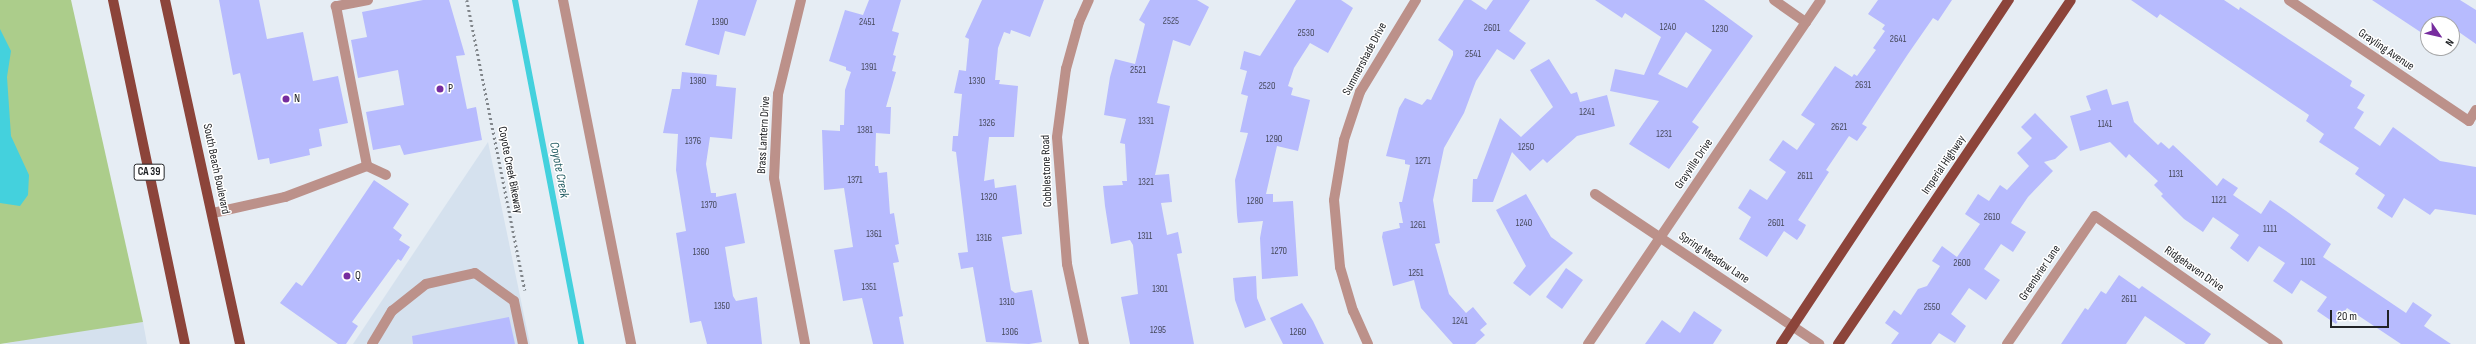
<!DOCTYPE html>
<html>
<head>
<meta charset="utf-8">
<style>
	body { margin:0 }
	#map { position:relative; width:2476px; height:344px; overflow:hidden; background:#e6edf4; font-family:"Sofia Sans Condensed",sans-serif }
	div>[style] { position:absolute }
	.built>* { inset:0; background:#d5e1ee }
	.green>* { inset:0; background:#accd8b }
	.water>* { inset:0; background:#44d1dd }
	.stream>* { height:6px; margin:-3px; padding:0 3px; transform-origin:3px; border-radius:3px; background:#44d1dd }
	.building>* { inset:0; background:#b7bbfe }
	.path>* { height:2.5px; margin-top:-1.25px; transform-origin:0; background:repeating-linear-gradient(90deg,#81868b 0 2px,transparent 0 5px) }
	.minor>* { height:10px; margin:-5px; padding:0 5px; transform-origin:5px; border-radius:5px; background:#bc918a }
	.major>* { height:10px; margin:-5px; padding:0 5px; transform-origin:5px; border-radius:5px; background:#8c443a }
	.dots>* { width:11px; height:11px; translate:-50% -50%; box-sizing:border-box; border:2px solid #fff; border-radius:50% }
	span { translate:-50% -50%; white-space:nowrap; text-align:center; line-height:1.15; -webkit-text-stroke:3px #fff; paint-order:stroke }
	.number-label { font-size:10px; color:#46495c }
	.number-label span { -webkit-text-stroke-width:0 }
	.shield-label span { padding:1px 3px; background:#fff; border:1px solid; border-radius:3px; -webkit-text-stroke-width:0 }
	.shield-label { font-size:11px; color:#212326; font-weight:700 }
	.street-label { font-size:12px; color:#212326 }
	.poi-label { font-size:12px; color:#212326 }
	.left { translate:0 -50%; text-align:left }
	.water-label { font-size:13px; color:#275f65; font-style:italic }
	.north { position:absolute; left:2420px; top:16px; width:40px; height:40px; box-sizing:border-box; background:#fff; border:1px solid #a6a7a8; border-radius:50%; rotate:124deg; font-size:11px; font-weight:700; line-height:16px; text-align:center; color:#212326 }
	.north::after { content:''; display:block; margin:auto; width:14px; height:18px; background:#772d9f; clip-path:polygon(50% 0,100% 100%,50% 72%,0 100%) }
	.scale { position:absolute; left:2330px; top:310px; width:59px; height:18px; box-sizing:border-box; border:2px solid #212326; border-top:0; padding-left:5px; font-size:12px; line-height:14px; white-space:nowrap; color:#212326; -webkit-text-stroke:3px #fff; paint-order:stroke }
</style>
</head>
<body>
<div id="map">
	<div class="built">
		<div style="clip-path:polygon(488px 142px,530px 344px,353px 344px,441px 212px)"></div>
		<div style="clip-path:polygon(143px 322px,147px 344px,4px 344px,38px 337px)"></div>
	</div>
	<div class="green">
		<div style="clip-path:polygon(0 0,71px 0,143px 322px,0 344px)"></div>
	</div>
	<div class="water">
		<div style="clip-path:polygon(0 29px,11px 51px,7px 77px,11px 136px,29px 175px,28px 195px,20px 206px,0 203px)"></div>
	</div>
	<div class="stream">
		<div style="left:515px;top:0;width:350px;rotate:79.1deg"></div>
	</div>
	<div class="building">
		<div style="clip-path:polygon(219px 0,259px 0,267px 39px,303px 32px,313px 81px,338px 76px,348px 123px,319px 129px,322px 146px,309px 149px,310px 155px,270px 164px,269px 158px,258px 160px,240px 73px,233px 75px)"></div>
		<div style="clip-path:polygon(423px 0,449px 0,465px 55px,456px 56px,467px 109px,476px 107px,482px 140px,404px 155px,400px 145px,373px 150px,366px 112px,404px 105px,398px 70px,358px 78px,351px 40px,367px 37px,362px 12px)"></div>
		<div style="clip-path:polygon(698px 0,757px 0,745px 36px,725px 31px,719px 55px,685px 45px)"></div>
		<div style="clip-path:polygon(869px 0,901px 0,892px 31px,899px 33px,893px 55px,896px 56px,892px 71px,896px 72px,886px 107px,891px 107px,890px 134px,876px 133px,875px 166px,878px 166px,879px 173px,887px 172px,890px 214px,894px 213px,899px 244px,895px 245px,899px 262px,893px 263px,903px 316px,899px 317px,904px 344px,873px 344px,862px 298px,843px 301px,834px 250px,853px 247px,844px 188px,824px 190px,822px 130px,840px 131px,840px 125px,844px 125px,845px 90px,851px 72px,846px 70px,846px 67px,829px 61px,845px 10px,863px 15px)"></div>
		<div style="clip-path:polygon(982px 0,1044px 0,1030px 37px,1011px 30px,1010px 34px,1004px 32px,998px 48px,995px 80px,1000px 80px,999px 84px,1018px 86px,1014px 137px,989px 137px,984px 181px,994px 179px,995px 188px,1016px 185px,1022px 234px,1002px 237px,1011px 290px,1015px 293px,1032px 290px,1042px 342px,1029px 344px,986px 342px,973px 267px,961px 269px,958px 253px,968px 252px,956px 152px,952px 151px,953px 136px,958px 136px,962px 94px,954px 93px,959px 70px,966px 71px,969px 39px,965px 37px)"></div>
		<div style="clip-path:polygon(1150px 0,1197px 0,1209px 7px,1190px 46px,1173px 40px,1157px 103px,1170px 106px,1155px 175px,1169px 174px,1172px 202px,1161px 203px,1167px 235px,1178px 232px,1182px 253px,1177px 254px,1194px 344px,1130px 344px,1121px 297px,1138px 294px,1133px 245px,1130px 240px,1111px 244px,1105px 206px,1103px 186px,1123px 185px,1122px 181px,1127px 181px,1125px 144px,1120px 143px,1126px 119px,1104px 115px,1110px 77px,1115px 59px,1135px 64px,1145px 24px,1139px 20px)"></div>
		<div style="clip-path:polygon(1296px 0,1341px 0,1353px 8px,1328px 53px,1310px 43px,1294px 68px,1288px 86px,1293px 88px,1291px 95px,1310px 100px,1298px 151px,1277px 146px,1266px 194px,1273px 194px,1273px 202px,1293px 201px,1298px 276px,1262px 279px,1260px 238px,1263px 221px,1238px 223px,1237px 215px,1235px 180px,1248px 133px,1240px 132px,1248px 96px,1241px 94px,1247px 71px,1240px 69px,1244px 51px,1260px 56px)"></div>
		<div style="clip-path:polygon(1464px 0,1471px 0,1486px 10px,1493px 0,1530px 0,1509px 31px,1526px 43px,1514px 60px,1497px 49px,1476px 81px,1464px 113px,1444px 148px,1433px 200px,1440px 243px,1435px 244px,1449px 294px,1466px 313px,1473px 307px,1487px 324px,1480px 330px,1485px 335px,1475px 344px,1453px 344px,1421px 308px,1414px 280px,1393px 286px,1382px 237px,1383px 232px,1400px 228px,1399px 223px,1403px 223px,1399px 202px,1402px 202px,1410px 165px,1405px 164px,1405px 160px,1386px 156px,1399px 108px,1405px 98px,1422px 105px,1427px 99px,1431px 100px,1453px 55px,1453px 51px,1438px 40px)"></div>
		<div style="clip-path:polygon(evenodd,1595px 0,1704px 0,1753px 36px,1692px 122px,1699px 127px,1669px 169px,1629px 144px,1659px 101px,1610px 91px,1615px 69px,1644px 75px,1661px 37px,1625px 13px,1622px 18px,1595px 0,1686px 32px,1712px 50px,1687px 88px,1658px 74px,1686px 32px)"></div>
		<div style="clip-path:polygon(1878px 0,1952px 0,1938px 21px,1933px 18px,1908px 54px,1862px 124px,1867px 127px,1857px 141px,1849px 136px,1826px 170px,1829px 172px,1798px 220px,1806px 225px,1802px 233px,1797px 240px,1784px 231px,1767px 257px,1739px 239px,1751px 217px,1738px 208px,1750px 189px,1767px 200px,1786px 172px,1769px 160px,1783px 140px,1797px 150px,1815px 124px,1801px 115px,1835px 66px,1852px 77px,1854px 74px,1857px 76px,1876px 50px,1873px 48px,1885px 31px,1882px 29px,1885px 25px,1868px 14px)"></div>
		<div style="clip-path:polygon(2131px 0,2224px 0,2239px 10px,2240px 7px,2352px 81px,2350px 86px,2365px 95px,2357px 108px,2364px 112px,2354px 128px,2380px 146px,2393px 127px,2440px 161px,2476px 167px,2476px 215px,2435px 209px,2430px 215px,2404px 198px,2392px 218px,2377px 208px,2385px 195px,2355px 174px,2359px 168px,2319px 142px,2324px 134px,2306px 121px,2309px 115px,2160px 14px,2157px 18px)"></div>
		<div style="clip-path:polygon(2372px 0,2460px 0,2476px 10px,2476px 44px,2456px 30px,2452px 37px,2452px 24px,2428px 24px,2428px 37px)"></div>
		<div style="clip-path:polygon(1549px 59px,1571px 94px,1577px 92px,1580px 102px,1607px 95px,1615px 126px,1577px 136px,1547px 163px,1543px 159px,1530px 171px,1512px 152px,1493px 202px,1472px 202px,1473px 179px,1477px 179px,1500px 118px,1521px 137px,1553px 107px,1530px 70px)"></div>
		<div style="clip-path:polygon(682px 72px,717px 75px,716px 86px,736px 88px,732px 139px,710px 137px,706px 164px,711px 193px,716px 193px,716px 197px,736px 193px,745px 243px,725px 247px,733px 296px,736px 301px,757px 297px,762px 344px,707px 344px,701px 321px,690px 323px,676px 233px,686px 231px,676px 170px,678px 134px,663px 133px,672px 89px,680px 89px)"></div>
		<div style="clip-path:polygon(2107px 89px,2112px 105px,2128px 101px,2134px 122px,2158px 145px,2161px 142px,2169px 149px,2173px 145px,2217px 186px,2223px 178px,2238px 188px,2233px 195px,2261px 214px,2270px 200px,2289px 213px,2331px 244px,2323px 257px,2406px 313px,2413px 302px,2432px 315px,2424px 326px,2451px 344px,2401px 344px,2347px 308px,2336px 324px,2317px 311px,2327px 297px,2301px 280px,2292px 294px,2273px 281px,2285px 263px,2259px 246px,2248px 262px,2230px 248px,2239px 235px,2213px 217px,2203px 232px,2184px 219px,2161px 196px,2163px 194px,2154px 185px,2158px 181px,2129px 154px,2126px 158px,2110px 142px,2080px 151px,2070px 116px,2091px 110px,2086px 96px)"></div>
		<div style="clip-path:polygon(2035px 113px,2068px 147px,2055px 159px,2044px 162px,2053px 171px,2028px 197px,2013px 219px,2011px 223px,2026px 232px,2013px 252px,2001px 244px,1984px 269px,2000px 280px,1986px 300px,1969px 288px,1951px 314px,1966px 326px,1955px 343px,1939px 333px,1931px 344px,1891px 344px,1899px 333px,1885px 323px,1894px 310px,1901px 315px,1918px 289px,1927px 286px,1940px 266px,1932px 261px,1942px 246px,1957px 257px,1980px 224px,1965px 214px,1978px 194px,1989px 201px,2000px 185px,2007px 190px,2029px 166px,2017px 153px,2032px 138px,2021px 127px)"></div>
		<div style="clip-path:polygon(374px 180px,409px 204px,393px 228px,402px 235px,399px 240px,410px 247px,401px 261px,398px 259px,352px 322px,358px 326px,346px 344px,338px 344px,280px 303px,296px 282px,302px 286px,312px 272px)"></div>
		<div style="clip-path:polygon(1526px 194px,1551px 237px,1573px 253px,1530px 296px,1513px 283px,1526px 266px,1496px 210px)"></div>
		<div style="clip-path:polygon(1566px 268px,1583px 280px,1562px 309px,1546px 297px)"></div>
		<div style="clip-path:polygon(2119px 275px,2139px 289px,2142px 286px,2211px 334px,2204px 344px,2186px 344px,2145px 316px,2126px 344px,2061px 344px,2085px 308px,2088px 310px,2101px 291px,2106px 294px)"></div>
		<div style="clip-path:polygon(1256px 276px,1257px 298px,1266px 320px,1245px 328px,1235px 300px,1233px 278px)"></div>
		<div style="clip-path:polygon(1302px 303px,1313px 321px,1324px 344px,1283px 344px,1270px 318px)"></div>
		<div style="clip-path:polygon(1694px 311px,1722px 330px,1713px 344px,1645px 344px,1662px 320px,1680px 333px)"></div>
		<div style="clip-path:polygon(509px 317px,515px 344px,413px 344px,412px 336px)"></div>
	</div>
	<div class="path">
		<div style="left:467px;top:0;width:296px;rotate:78.7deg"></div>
	</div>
	<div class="minor">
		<div style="left:368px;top:0;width:33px;rotate:169deg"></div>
		<div style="left:336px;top:6px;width:163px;rotate:79deg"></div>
		<div style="left:367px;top:166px;width:21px;rotate:25deg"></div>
		<div style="left:563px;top:0;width:351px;rotate:78.8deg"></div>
		<div style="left:801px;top:0;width:97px;rotate:103.7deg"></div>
		<div style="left:778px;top:94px;width:84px;rotate:92.7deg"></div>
		<div style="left:774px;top:178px;width:169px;rotate:79.4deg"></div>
		<div style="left:1774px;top:0;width:39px;rotate:35deg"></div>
		<div style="left:2289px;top:0;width:217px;rotate:33.9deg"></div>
		<div style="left:2469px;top:121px;width:13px;rotate:-58deg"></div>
		<div style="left:1595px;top:194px;width:270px;rotate:33.8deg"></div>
		<div style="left:213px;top:213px;width:74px;rotate:-12.5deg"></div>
		<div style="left:285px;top:197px;width:88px;rotate:-20.7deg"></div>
		<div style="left:372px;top:344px;width:39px;rotate:-59deg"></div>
		<div style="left:392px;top:311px;width:43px;rotate:-38.5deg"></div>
		<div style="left:426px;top:284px;width:50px;rotate:-12.7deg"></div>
		<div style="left:475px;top:273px;width:48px;rotate:35.7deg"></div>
		<div style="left:514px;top:301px;width:44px;rotate:78.2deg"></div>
		<div style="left:1084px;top:344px;width:82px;rotate:-102deg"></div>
		<div style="left:1067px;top:264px;width:127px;rotate:-94.5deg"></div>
		<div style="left:1057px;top:137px;width:69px;rotate:-82.5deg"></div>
		<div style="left:1066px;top:69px;width:49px;rotate:-74.5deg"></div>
		<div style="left:1079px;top:22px;width:24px;rotate:-66deg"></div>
		<div style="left:1368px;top:344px;width:36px;rotate:-114deg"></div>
		<div style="left:1353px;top:311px;width:46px;rotate:-106.5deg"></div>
		<div style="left:1340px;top:267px;width:67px;rotate:-95.1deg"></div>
		<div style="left:1334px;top:200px;width:61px;rotate:-80.5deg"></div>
		<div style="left:1344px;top:140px;width:51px;rotate:-71.6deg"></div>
		<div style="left:1360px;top:92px;width:108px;rotate:-58.7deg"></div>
		<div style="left:1588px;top:344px;width:415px;rotate:-55.9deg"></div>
		<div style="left:2007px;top:344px;width:155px;rotate:-55.5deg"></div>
		<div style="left:2095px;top:216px;width:223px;rotate:35deg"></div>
	</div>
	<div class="major">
		<div style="left:113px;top:0;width:351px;rotate:78.2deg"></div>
		<div style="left:165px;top:0;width:352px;rotate:77.7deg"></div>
		<div style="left:1781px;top:344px;width:413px;rotate:-56.5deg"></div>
		<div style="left:1838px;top:344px;width:415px;rotate:-55.9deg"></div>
	</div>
	<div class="dots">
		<div style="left:440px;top:89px;background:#772d9f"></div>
		<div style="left:286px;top:99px;background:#772d9f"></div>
		<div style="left:347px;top:276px;background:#772d9f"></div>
	</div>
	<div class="number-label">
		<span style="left:1171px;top:22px">2525</span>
		<span style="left:720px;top:23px">1390</span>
		<span style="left:867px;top:23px">2451</span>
		<span style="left:1668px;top:28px">1240</span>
		<span style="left:1492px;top:29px">2601</span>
		<span style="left:1720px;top:30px">1230</span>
		<span style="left:1306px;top:34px">2530</span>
		<span style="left:1898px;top:40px">2641</span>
		<span style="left:1473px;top:55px">2541</span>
		<span style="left:869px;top:68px">1391</span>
		<span style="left:1138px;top:71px">2521</span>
		<span style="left:698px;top:82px">1380</span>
		<span style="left:977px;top:82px">1330</span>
		<span style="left:1863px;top:86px">2631</span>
		<span style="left:1267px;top:87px">2520</span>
		<span style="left:1587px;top:113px">1241</span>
		<span style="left:1146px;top:122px">1331</span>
		<span style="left:987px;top:124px">1326</span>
		<span style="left:2105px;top:125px">1141</span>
		<span style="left:1839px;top:128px">2621</span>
		<span style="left:865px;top:131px">1381</span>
		<span style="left:1664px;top:135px">1231</span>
		<span style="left:1274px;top:140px">1290</span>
		<span style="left:693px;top:142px">1376</span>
		<span style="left:1526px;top:148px">1250</span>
		<span style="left:1423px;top:162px">1271</span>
		<span style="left:2176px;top:175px">1131</span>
		<span style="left:1805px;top:177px">2611</span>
		<span style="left:855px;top:181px">1371</span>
		<span style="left:1146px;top:183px">1321</span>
		<span style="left:989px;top:198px">1320</span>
		<span style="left:2219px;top:201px">1121</span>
		<span style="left:1255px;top:202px">1280</span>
		<span style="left:709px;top:206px">1370</span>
		<span style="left:1992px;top:218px">2610</span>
		<span style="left:1524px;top:224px">1240</span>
		<span style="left:1776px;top:224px">2601</span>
		<span style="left:1418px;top:226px">1261</span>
		<span style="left:2270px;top:230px">1111</span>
		<span style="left:874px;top:235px">1361</span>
		<span style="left:1145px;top:237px">1311</span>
		<span style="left:984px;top:239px">1316</span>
		<span style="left:1279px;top:252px">1270</span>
		<span style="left:701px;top:253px">1360</span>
		<span style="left:2308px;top:263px">1101</span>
		<span style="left:1962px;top:264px">2600</span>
		<span style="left:1416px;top:274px">1251</span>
		<span style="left:869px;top:288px">1351</span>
		<span style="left:1160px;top:290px">1301</span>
		<span style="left:2129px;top:300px">2611</span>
		<span style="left:1007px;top:303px">1310</span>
		<span style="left:722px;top:307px">1350</span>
		<span style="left:1932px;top:308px">2550</span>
		<span style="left:1460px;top:322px">1241</span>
		<span style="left:1158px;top:331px">1295</span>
		<span style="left:1010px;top:333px">1306</span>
		<span style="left:1298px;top:333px">1260</span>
	</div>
	<div class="shield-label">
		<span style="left:149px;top:172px">CA 39</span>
	</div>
	<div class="street-label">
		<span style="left:2386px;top:50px;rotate:34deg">Grayling Avenue</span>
		<span style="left:1365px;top:59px;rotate:-62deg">Summershade Drive</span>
		<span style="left:764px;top:135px;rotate:-87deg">Brass Lantern Drive</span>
		<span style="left:1694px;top:164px;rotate:-56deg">Grayville Drive</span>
		<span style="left:1944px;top:165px;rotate:-56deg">Imperial Highway</span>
		<span style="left:216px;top:169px;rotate:78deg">South Beach Boulevard</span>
		<span style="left:510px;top:170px;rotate:79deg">Coyote Creek Bikeway</span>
		<span style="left:1047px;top:171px;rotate:-92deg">Cobblestone Road</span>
		<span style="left:1714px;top:258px;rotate:34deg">Spring Meadow Lane</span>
		<span style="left:2194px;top:269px;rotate:35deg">Ridgehaven Drive</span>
		<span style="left:2040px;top:273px;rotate:-56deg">Greenbrier Lane</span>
	</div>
	<div class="poi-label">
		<span class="left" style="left:448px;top:89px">P</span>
		<span class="left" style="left:294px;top:99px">N</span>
		<span class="left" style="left:355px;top:276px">Q</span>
	</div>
	<div class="water-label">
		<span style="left:559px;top:170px;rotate:79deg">Coyote Creek</span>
	</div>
	<div class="north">N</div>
	<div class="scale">20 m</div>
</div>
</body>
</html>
